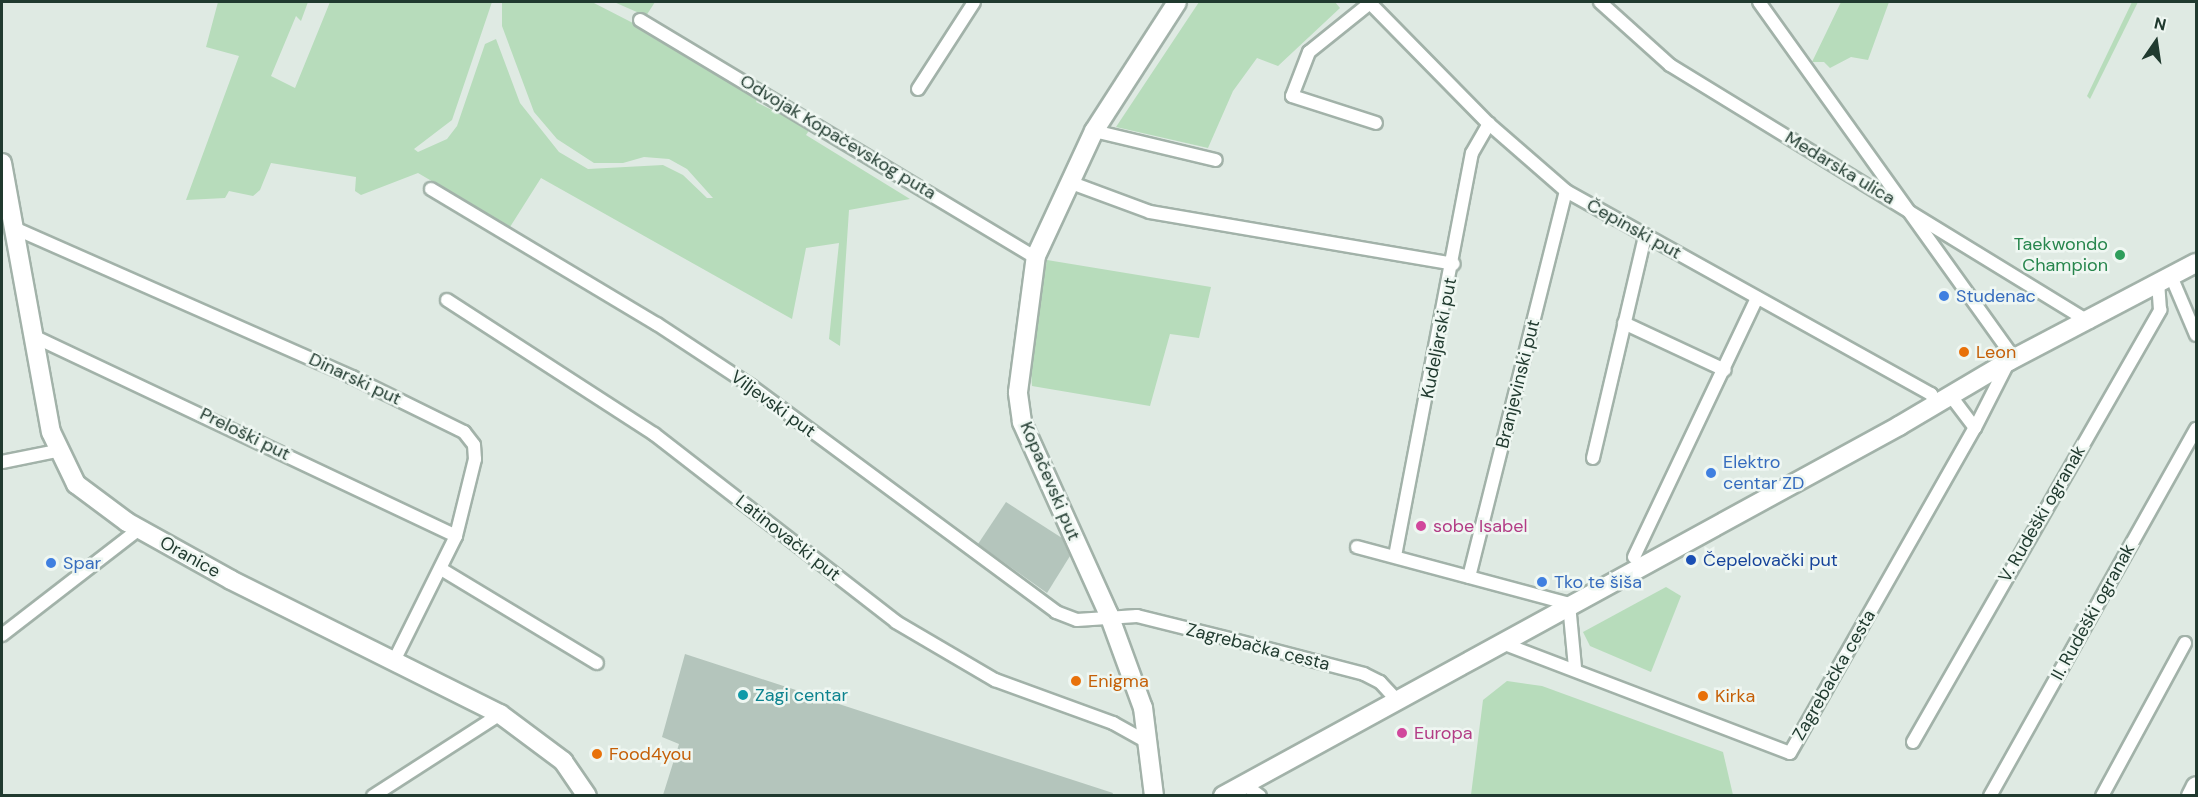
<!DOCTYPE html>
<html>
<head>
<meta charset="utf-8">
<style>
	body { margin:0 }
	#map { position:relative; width:2198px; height:797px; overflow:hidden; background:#dfeae3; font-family:"DM Sans",sans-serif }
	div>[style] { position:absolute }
	.green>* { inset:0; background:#b7dcbb }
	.building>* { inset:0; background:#b4c5bc }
	.roads { filter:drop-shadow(2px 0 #a2b2a9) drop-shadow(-2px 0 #a2b2a9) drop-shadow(0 2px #a2b2a9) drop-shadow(0 -2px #a2b2a9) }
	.street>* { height:12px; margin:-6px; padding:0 6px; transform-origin:6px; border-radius:6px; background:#fff }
	.secondary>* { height:18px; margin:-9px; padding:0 9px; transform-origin:9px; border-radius:9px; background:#fff }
	.dots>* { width:16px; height:16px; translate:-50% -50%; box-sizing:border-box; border:3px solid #eff7f2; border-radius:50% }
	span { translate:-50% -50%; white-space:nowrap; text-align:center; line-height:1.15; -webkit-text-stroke:5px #eff7f2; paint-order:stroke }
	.street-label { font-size:18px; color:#203a2f }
	.leisure-label { font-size:18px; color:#27864d }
	.right { translate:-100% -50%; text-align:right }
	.shop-label { font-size:18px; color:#366cbe }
	.left { translate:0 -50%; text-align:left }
	.food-label { font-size:18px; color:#c56008 }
	.hotel-label { font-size:18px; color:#b23c85 }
	.transit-label { font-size:18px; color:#164399 }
	.culture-label { font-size:18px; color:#0d838f }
	.frame { position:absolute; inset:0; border:3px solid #203a2f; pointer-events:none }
	.north { position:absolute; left:2126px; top:12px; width:60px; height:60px; -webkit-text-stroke:4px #eff7f2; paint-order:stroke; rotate:13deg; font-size:16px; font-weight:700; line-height:24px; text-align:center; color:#203a2f }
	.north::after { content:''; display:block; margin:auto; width:21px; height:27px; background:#203a2f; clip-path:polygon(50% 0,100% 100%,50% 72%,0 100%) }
</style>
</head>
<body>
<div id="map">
	<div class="green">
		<div style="clip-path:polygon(218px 2px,308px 2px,301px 21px,296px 16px,271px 76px,295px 88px,330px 2px,492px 2px,452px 120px,414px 149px,418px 152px,447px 139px,457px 126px,485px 44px,496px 39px,520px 103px,559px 152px,588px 169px,663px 165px,683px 175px,707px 198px,713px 198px,687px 169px,669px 159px,644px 157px,623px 163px,594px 163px,557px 139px,534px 112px,502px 26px,502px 2px,592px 2px,668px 41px,758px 97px,756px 102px,810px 129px,806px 135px,910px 199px,849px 210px,840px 346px,829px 339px,839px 243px,806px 248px,792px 319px,541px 178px,510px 227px,418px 173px,361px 195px,355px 191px,356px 177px,271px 163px,260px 190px,253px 196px,229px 191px,225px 198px,186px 200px,239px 56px,206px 47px)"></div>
		<div style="clip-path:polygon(614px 2px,655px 2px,646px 16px)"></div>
		<div style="clip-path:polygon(1199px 2px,1335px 2px,1340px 8px,1278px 66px,1257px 58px,1233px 91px,1208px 148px,1116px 127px)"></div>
		<div style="clip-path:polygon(1841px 2px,1889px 2px,1868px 60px,1851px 57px,1830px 68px,1824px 62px,1812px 62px)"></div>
		<div style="clip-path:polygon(2132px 2px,2138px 2px,2090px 99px,2087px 96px)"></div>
		<div style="clip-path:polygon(1047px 260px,1211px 287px,1199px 338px,1170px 334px,1150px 406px,1032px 386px,1029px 347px)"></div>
		<div style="clip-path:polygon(1666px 587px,1681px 596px,1651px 672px,1590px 646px,1583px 632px)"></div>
		<div style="clip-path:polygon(1507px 681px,1542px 686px,1723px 752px,1733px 795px,1471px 795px,1483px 700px)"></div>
	</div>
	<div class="building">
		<div style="clip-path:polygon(1006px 502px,1062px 538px,1070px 556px,1047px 593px,978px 544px)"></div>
		<div style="clip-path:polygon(685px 654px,1113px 793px,1112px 795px,663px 795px,679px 744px,662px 737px)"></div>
	</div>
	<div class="roads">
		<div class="street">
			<div style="left:1369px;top:2px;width:171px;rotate:45.5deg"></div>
			<div style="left:1489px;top:124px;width:102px;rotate:41deg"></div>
			<div style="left:1566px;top:191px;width:418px;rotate:29.1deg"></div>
			<div style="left:1931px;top:394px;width:11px;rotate:63deg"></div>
			<div style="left:1600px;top:2px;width:94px;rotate:42deg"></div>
			<div style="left:1670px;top:65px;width:492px;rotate:31.5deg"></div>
			<div style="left:1759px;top:2px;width:428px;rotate:54.4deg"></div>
			<div style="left:2008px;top:350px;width:11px;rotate:85deg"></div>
			<div style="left:2009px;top:361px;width:75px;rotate:116.9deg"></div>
			<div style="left:1975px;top:428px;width:40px;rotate:-127deg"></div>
			<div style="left:1370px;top:3px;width:78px;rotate:141.2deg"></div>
			<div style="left:1309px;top:52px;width:47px;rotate:111.1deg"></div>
			<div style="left:1292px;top:96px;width:88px;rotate:17.8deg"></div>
			<div style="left:640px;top:20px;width:462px;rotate:31deg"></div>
			<div style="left:918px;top:89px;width:103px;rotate:-57.2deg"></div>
			<div style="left:1094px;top:131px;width:125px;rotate:13.4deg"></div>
			<div style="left:1069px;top:182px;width:86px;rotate:20.3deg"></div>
			<div style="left:1150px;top:212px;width:308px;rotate:9.7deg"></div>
			<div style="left:431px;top:189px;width:263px;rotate:30.9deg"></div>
			<div style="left:657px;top:324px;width:113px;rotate:33.4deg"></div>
			<div style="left:751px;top:386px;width:380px;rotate:36.5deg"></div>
			<div style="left:1056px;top:612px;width:22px;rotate:21deg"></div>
			<div style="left:1077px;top:620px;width:60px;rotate:-3.8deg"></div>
			<div style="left:1137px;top:616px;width:96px;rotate:13.9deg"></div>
			<div style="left:1230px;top:639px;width:138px;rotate:14.6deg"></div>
			<div style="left:1364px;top:674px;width:18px;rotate:27deg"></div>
			<div style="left:1380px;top:682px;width:25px;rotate:47deg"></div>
			<div style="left:14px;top:228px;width:369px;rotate:23.8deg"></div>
			<div style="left:352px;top:377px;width:125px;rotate:26.2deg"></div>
			<div style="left:464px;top:432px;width:16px;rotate:52deg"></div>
			<div style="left:474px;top:445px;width:14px;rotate:86deg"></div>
			<div style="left:475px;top:459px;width:79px;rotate:103.9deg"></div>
			<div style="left:456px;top:536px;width:142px;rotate:116.4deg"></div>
			<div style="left:2171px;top:276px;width:64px;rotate:67deg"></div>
			<div style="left:447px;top:300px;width:247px;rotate:32.9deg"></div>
			<div style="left:654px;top:434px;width:306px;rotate:37.8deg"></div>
			<div style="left:896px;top:622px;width:115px;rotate:30.4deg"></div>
			<div style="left:995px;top:680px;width:126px;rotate:20deg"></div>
			<div style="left:1113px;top:723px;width:39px;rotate:29deg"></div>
			<div style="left:1624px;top:323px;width:111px;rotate:25deg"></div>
			<div style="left:33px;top:336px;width:468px;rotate:25.3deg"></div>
			<div style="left:1593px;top:458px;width:228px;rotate:-76.8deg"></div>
			<div style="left:2px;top:462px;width:55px;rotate:-11.5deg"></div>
			<div style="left:1357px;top:547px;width:220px;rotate:15deg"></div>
			<div style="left:1569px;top:604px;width:64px;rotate:84.6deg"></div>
			<div style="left:1395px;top:556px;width:410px;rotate:-79.2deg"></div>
			<div style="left:1472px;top:153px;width:34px;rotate:-60deg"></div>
			<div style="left:1634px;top:557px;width:287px;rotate:-64.6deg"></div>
			<div style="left:441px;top:569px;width:182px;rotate:31.1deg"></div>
			<div style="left:1469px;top:577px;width:398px;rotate:-75.9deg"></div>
			<div style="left:2px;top:635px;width:173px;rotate:-37.7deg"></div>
			<div style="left:1502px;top:643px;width:308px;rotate:20.9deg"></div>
			<div style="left:1790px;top:753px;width:374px;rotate:-60.4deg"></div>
			<div style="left:1913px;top:742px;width:498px;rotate:-60.2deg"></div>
			<div style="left:2160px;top:310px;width:27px;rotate:-94deg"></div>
			<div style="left:1244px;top:784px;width:20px;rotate:37deg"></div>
			<div style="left:373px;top:796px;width:151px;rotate:-32.8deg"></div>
			<div style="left:1990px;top:796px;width:421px;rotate:-60.7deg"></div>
			<div style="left:2102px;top:796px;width:174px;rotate:-61.5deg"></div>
		</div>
		<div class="secondary">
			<div style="left:2px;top:163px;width:273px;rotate:79.7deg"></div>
			<div style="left:51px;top:432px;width:58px;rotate:64.3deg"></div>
			<div style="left:76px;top:484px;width:64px;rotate:36.7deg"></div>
			<div style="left:127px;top:522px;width:119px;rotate:29.1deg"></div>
			<div style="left:231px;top:580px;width:301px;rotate:26.5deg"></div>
			<div style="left:500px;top:714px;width:79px;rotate:36.7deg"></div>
			<div style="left:563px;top:761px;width:42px;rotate:55.6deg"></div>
			<div style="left:1154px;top:796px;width:89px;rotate:-97.1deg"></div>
			<div style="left:1143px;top:708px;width:99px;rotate:-110.1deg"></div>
			<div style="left:1109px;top:615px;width:212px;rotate:-114.3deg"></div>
			<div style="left:1022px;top:422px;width:30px;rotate:-98deg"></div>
			<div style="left:1018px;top:392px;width:137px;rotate:-82.5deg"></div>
			<div style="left:1036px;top:256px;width:138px;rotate:-65.1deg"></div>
			<div style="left:1094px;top:131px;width:153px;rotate:-57.2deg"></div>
			<div style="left:1223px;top:796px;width:771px;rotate:-28.69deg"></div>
			<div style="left:1899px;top:426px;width:128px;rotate:-30.6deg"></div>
			<div style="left:2009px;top:361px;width:211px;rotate:-27.7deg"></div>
			<div style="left:2191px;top:796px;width:11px;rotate:-63deg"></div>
		</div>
	</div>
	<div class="dots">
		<div style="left:2120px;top:255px;background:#2e9e5b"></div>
		<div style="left:1944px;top:296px;background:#3f7fe0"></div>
		<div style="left:1964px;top:352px;background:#e8710a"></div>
		<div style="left:1711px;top:473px;background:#3f7fe0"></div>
		<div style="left:1421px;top:526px;background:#d1479c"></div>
		<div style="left:1691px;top:560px;background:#1a4fb4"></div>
		<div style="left:51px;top:563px;background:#3f7fe0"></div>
		<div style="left:1542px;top:582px;background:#3f7fe0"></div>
		<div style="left:1076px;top:681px;background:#e8710a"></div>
		<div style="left:743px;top:695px;background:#0f9aa8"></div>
		<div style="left:1703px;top:696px;background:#e8710a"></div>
		<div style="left:1402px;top:733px;background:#d1479c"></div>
		<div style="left:597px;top:754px;background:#e8710a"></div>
	</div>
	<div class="street-label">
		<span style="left:838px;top:137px;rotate:31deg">Odvojak Kopačevskog puta</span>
		<span style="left:1840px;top:168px;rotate:31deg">Medarska ulica</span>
		<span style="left:1634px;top:229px;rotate:29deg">Čepinski put</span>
		<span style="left:1439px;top:338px;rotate:-79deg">Kudeljarski put</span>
		<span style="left:355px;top:379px;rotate:25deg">Dinarski put</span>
		<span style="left:1518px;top:384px;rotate:-76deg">Branjevinski put</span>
		<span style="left:773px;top:404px;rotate:36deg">Viljevski put</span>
		<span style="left:245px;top:434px;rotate:26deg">Preloški put</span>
		<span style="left:1050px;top:481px;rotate:67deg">Kopačevski put</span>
		<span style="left:2042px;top:514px;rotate:-60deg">V. Rudeški ogranak</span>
		<span style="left:788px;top:538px;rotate:38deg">Latinovački put</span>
		<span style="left:190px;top:557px;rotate:29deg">Oranice</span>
		<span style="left:2093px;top:612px;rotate:-61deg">II. Rudeški ogranak</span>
		<span style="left:1258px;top:647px;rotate:14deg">Zagrebačka cesta</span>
		<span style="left:1834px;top:675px;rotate:-60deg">Zagrebačka cesta</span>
	</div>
	<div class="leisure-label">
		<span class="right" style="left:2108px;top:255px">Taekwondo<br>Champion</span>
	</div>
	<div class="shop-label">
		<span class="left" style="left:1956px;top:296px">Studenac</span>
		<span class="left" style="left:1723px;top:473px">Elektro<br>centar ZD</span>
		<span class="left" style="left:63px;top:563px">Spar</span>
		<span class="left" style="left:1554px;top:582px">Tko te šiša</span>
	</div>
	<div class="food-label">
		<span class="left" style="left:1976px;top:352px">Leon</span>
		<span class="left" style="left:1088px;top:681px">Enigma</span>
		<span class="left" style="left:1715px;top:696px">Kirka</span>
		<span class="left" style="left:609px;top:754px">Food4you</span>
	</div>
	<div class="hotel-label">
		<span class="left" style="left:1433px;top:526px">sobe Isabel</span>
		<span class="left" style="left:1414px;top:733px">Europa</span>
	</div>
	<div class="transit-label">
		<span class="left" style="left:1703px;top:560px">Čepelovački put</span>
	</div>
	<div class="culture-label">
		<span class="left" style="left:755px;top:695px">Zagi centar</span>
	</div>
	<div class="frame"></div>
	<div class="north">N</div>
</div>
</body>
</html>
